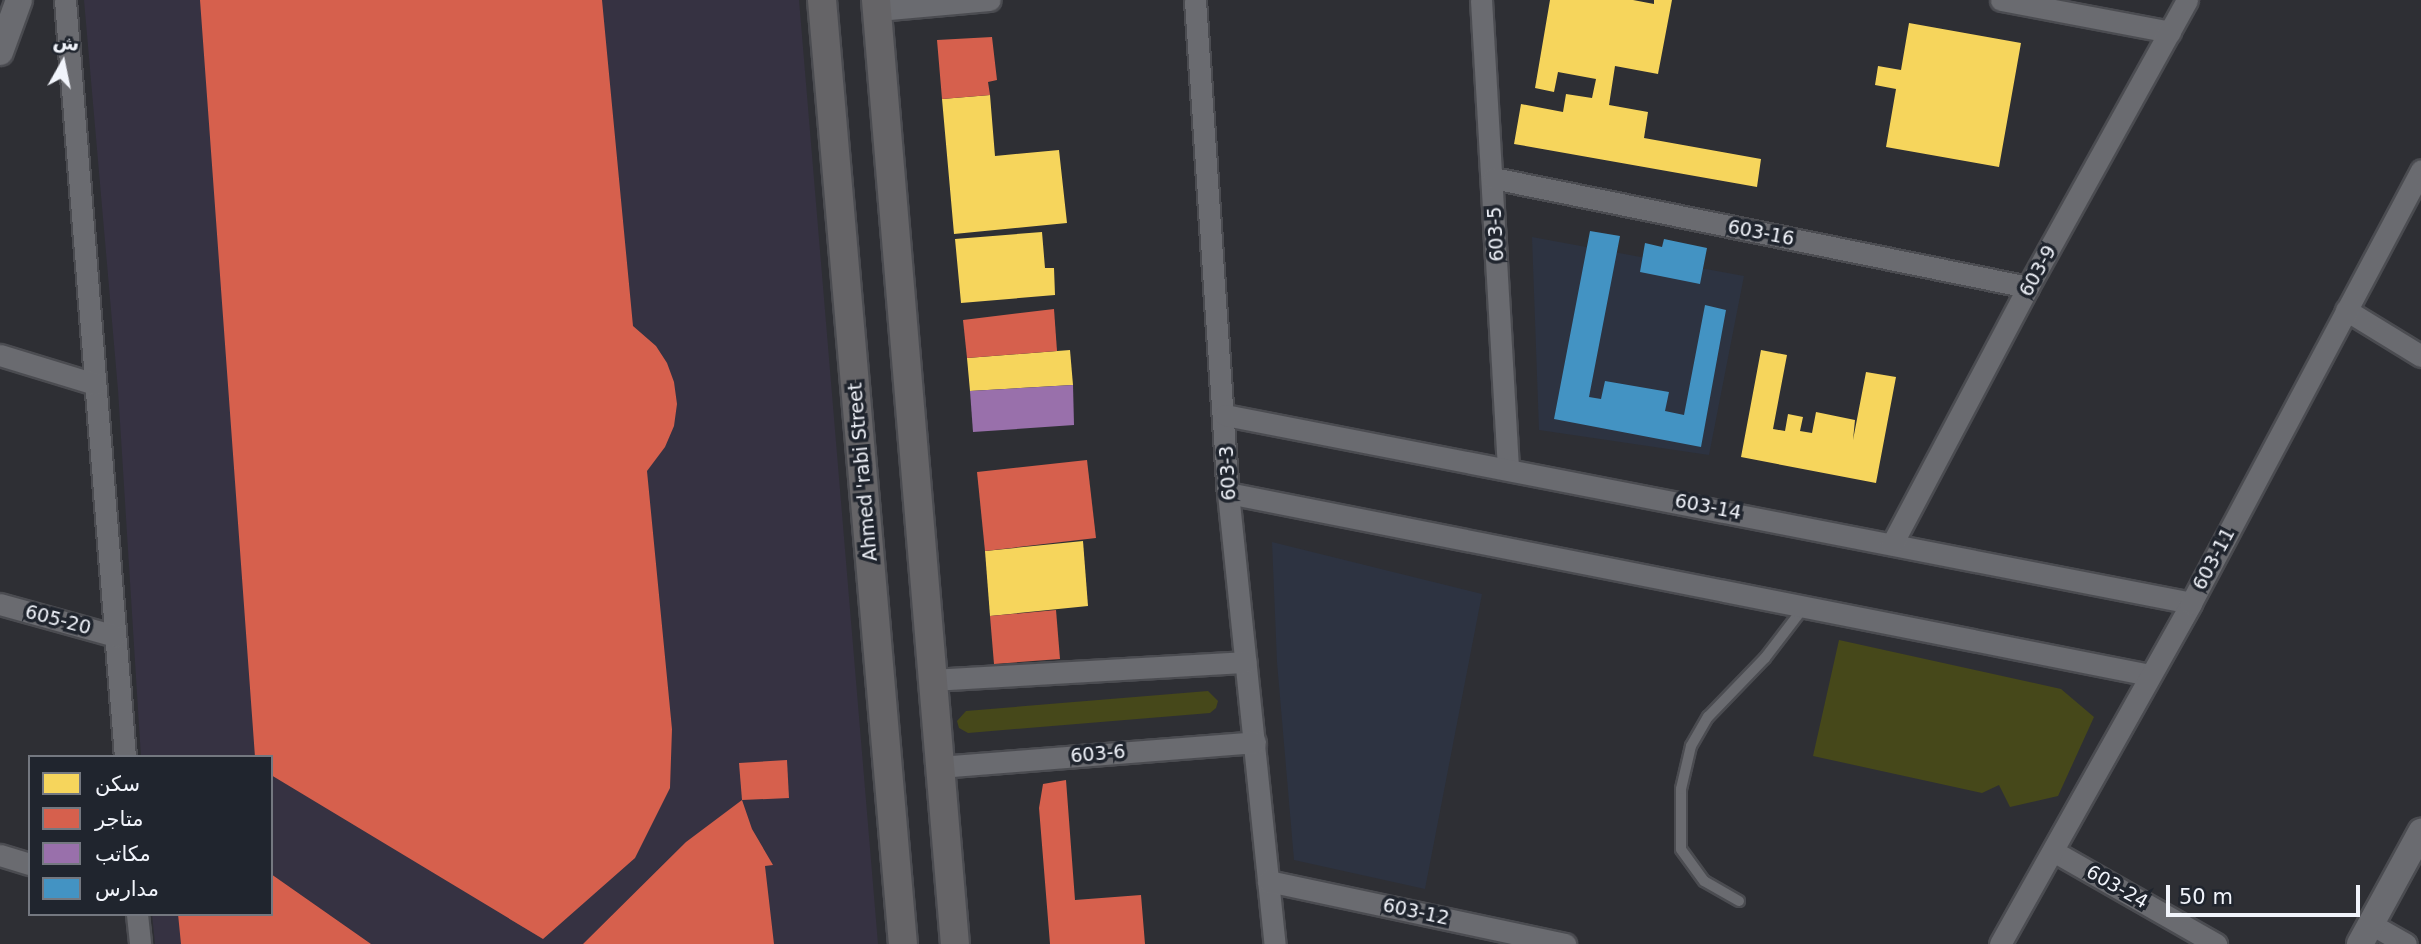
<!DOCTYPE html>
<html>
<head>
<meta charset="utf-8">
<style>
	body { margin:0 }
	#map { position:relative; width:2421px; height:944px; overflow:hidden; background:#2e2f34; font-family:"DejaVu Sans","Noto Naskh Arabic",sans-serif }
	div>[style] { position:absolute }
	.commercial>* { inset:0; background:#363242 }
	.built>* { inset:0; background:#2d3341 }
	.green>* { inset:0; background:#46481a }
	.homes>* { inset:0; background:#f6d55c }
	.shops>* { inset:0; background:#d6604d }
	.offices>* { inset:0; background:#9970ab }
	.schools>* { inset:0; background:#4393c3 }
	.roads { filter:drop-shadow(2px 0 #4b4c51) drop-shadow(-2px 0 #4b4c51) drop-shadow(0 2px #4b4c51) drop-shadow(0 -2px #4b4c51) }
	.service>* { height:10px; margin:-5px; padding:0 5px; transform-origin:5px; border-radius:5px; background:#6a6b70 }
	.minor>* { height:21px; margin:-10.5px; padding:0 10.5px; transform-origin:10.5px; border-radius:10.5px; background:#6a6b70 }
	.tertiary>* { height:26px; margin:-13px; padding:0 13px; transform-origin:13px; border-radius:13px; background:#6a6b70 }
	.secondary>* { height:28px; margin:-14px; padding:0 14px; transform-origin:14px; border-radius:14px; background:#656467 }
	span { translate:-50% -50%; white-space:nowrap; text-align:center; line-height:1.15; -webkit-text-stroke:7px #20252e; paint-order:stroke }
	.street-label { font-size:19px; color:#f1f4fb }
	.legend { position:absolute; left:28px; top:755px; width:245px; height:161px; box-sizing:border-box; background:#20252e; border:2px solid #747880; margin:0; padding:9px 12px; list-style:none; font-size:21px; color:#f1f4fb }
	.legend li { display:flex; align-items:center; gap:14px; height:35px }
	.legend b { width:35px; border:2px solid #747880 }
	.north { position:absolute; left:28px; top:28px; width:70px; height:70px; -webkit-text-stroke:5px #20252e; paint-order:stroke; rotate:9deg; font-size:19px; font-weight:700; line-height:28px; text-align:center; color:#f1f4fb }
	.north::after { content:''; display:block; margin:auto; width:24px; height:32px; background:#f1f4fb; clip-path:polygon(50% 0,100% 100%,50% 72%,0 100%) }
	.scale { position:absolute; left:2166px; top:885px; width:194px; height:32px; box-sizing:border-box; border:4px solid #f1f4fb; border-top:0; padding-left:9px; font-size:21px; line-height:24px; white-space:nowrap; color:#f1f4fb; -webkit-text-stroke:5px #20252e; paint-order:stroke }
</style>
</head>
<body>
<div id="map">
	<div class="commercial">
		<div style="clip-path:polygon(84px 0,799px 0,878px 944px,155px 944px,152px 914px,271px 914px,271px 757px,141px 757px,118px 390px)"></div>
	</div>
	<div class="built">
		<div style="clip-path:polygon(1532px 237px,1744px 276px,1709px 455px,1539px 430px)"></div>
		<div style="clip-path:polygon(1272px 542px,1482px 594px,1425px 889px,1294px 860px,1277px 662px)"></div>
	</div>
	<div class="green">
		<div style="clip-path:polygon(1839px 640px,2061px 689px,2094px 717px,2058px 796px,2010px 807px,1999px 785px,1982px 793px,1813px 756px)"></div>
		<div style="clip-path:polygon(1208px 691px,1218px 701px,1216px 708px,1210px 713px,968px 733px,959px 728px,957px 721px,966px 711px)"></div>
	</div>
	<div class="homes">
		<div style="clip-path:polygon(1550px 0,1633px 0,1654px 4px,1654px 0,1672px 0,1658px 74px,1615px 66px,1609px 105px,1648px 112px,1644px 138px,1761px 159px,1757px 187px,1514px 144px,1521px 104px,1563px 112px,1566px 94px,1592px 98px,1596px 79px,1558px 72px,1554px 92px,1535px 88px)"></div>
		<div style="clip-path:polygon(1909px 23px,2021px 43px,1999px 167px,1886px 147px,1896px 89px,1875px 85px,1878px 66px,1901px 70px)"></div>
		<div style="clip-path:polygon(990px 95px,995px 156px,1059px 150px,1067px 223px,954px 234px,942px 99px)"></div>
		<div style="clip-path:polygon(1042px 232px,1045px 268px,1054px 268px,1055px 295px,961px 303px,955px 239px)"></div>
		<div style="clip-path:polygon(1070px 350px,1073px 385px,970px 391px,967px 358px)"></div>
		<div style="clip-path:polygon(1761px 350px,1787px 355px,1773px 429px,1785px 431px,1788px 414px,1803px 417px,1800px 431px,1812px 433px,1816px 412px,1855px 420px,1853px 440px,1866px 372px,1896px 377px,1876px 483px,1741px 457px)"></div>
		<div style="clip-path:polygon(1083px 541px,1088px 606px,990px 616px,985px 551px)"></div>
	</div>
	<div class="shops">
		<div style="clip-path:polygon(200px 0,602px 0,633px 326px,656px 346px,667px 363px,674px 382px,677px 404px,674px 426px,665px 447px,647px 471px,672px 729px,670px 788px,635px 858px,543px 939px,271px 775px,271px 757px,255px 757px)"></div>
		<div style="clip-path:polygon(992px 37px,997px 80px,988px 82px,990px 95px,942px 99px,937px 40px)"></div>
		<div style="clip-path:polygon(1054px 309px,1057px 351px,967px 358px,963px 320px)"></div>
		<div style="clip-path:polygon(1087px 460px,1096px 538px,985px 551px,977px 472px)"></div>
		<div style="clip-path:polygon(1056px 610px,1060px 659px,994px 664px,990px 616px)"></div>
		<div style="clip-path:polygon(787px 760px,789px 798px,742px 800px,739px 763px)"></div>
		<div style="clip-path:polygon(1066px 780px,1075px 900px,1141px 895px,1145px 944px,1050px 944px,1039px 808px,1043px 784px)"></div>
		<div style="clip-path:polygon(742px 800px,752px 829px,773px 865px,765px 866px,774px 944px,583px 944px,686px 842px)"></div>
		<div style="clip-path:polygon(271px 874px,371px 944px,181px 944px,178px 914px,271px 914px)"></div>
	</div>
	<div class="offices">
		<div style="clip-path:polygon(1073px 385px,1074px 425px,973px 432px,970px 391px)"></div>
	</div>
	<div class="schools">
		<div style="clip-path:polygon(1590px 231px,1620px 236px,1589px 397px,1601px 399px,1605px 381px,1669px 392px,1665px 411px,1684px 415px,1705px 305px,1726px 310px,1701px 447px,1554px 419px)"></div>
		<div style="clip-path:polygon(1664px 239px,1707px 248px,1700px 284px,1640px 272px,1645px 243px,1662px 247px)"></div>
	</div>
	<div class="roads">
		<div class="service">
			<div style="left:1739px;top:901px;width:40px;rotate:-150.3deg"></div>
			<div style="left:1704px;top:881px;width:39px;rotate:-126deg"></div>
			<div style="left:1681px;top:849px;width:60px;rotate:-90deg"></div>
			<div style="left:1681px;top:789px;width:44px;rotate:-76.9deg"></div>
			<div style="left:1691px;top:746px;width:34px;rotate:-60deg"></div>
			<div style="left:1708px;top:717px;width:82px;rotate:-46deg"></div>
			<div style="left:1765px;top:658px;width:64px;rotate:-52.6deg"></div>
		</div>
		<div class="minor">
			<div style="left:65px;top:0;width:759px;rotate:85.47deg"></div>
			<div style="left:1195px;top:0;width:494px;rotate:86.2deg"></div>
			<div style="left:1228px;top:493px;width:453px;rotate:84.1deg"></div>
			<div style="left:1481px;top:0;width:469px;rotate:86.7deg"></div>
			<div style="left:2001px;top:0;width:172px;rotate:10.7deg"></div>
			<div style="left:877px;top:10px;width:113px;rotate:-5.1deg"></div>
			<div style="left:1493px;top:178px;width:546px;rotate:11.52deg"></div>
			<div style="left:2346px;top:310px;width:88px;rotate:31.5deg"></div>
			<div style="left:0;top:355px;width:99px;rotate:17deg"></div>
			<div style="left:1225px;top:415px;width:984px;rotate:11.01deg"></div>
			<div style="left:1228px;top:493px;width:940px;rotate:11.17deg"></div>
			<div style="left:1892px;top:544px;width:291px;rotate:-62.1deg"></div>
			<div style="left:2028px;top:287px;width:328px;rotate:-61deg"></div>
			<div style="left:0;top:604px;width:119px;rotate:15.5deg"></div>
			<div style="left:933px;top:680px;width:313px;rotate:-3.3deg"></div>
			<div style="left:940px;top:767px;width:316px;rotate:-4.5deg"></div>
			<div style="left:2053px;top:851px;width:188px;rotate:29.7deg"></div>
			<div style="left:0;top:855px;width:31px;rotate:17deg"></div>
			<div style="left:1268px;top:881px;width:304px;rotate:12deg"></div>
			<div style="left:137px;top:914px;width:30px;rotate:84deg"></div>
			<div style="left:2371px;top:924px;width:40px;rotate:29.7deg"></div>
			<div style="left:2000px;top:944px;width:391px;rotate:-60.7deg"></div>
			<div style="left:2191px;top:603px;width:490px;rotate:-62deg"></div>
		</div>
		<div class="tertiary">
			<div style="left:0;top:52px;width:55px;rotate:-69.9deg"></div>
			<div style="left:2360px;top:944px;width:128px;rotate:-61.4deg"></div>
		</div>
		<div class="secondary">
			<div style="left:822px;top:0;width:947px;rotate:85.1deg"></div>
			<div style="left:876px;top:0;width:947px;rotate:85.22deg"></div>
		</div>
	</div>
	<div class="street-label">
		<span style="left:1761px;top:233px;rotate:11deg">603-16</span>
		<span style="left:1496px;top:234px;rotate:-93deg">603-5</span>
		<span style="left:2038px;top:271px;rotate:-61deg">603-9</span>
		<span style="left:863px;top:472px;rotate:-95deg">Ahmed 'rabi Street</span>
		<span style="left:1228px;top:473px;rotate:-93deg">603-3</span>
		<span style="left:1708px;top:507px;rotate:11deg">603-14</span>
		<span style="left:2214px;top:559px;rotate:-62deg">603-11</span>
		<span style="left:58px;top:620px;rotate:15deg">605-20</span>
		<span style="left:1098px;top:754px;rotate:-5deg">603-6</span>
		<span style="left:2117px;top:887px;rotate:30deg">603-24</span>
		<span style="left:1416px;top:912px;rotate:12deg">603-12</span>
	</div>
	<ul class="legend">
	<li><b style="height:19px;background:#f6d55c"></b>سكن</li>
	<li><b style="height:19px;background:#d6604d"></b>متاجر</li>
	<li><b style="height:19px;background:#9970ab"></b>مكاتب</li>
	<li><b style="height:19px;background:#4393c3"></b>مدارس</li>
	</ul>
	<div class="north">ش</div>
	<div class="scale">50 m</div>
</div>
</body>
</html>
